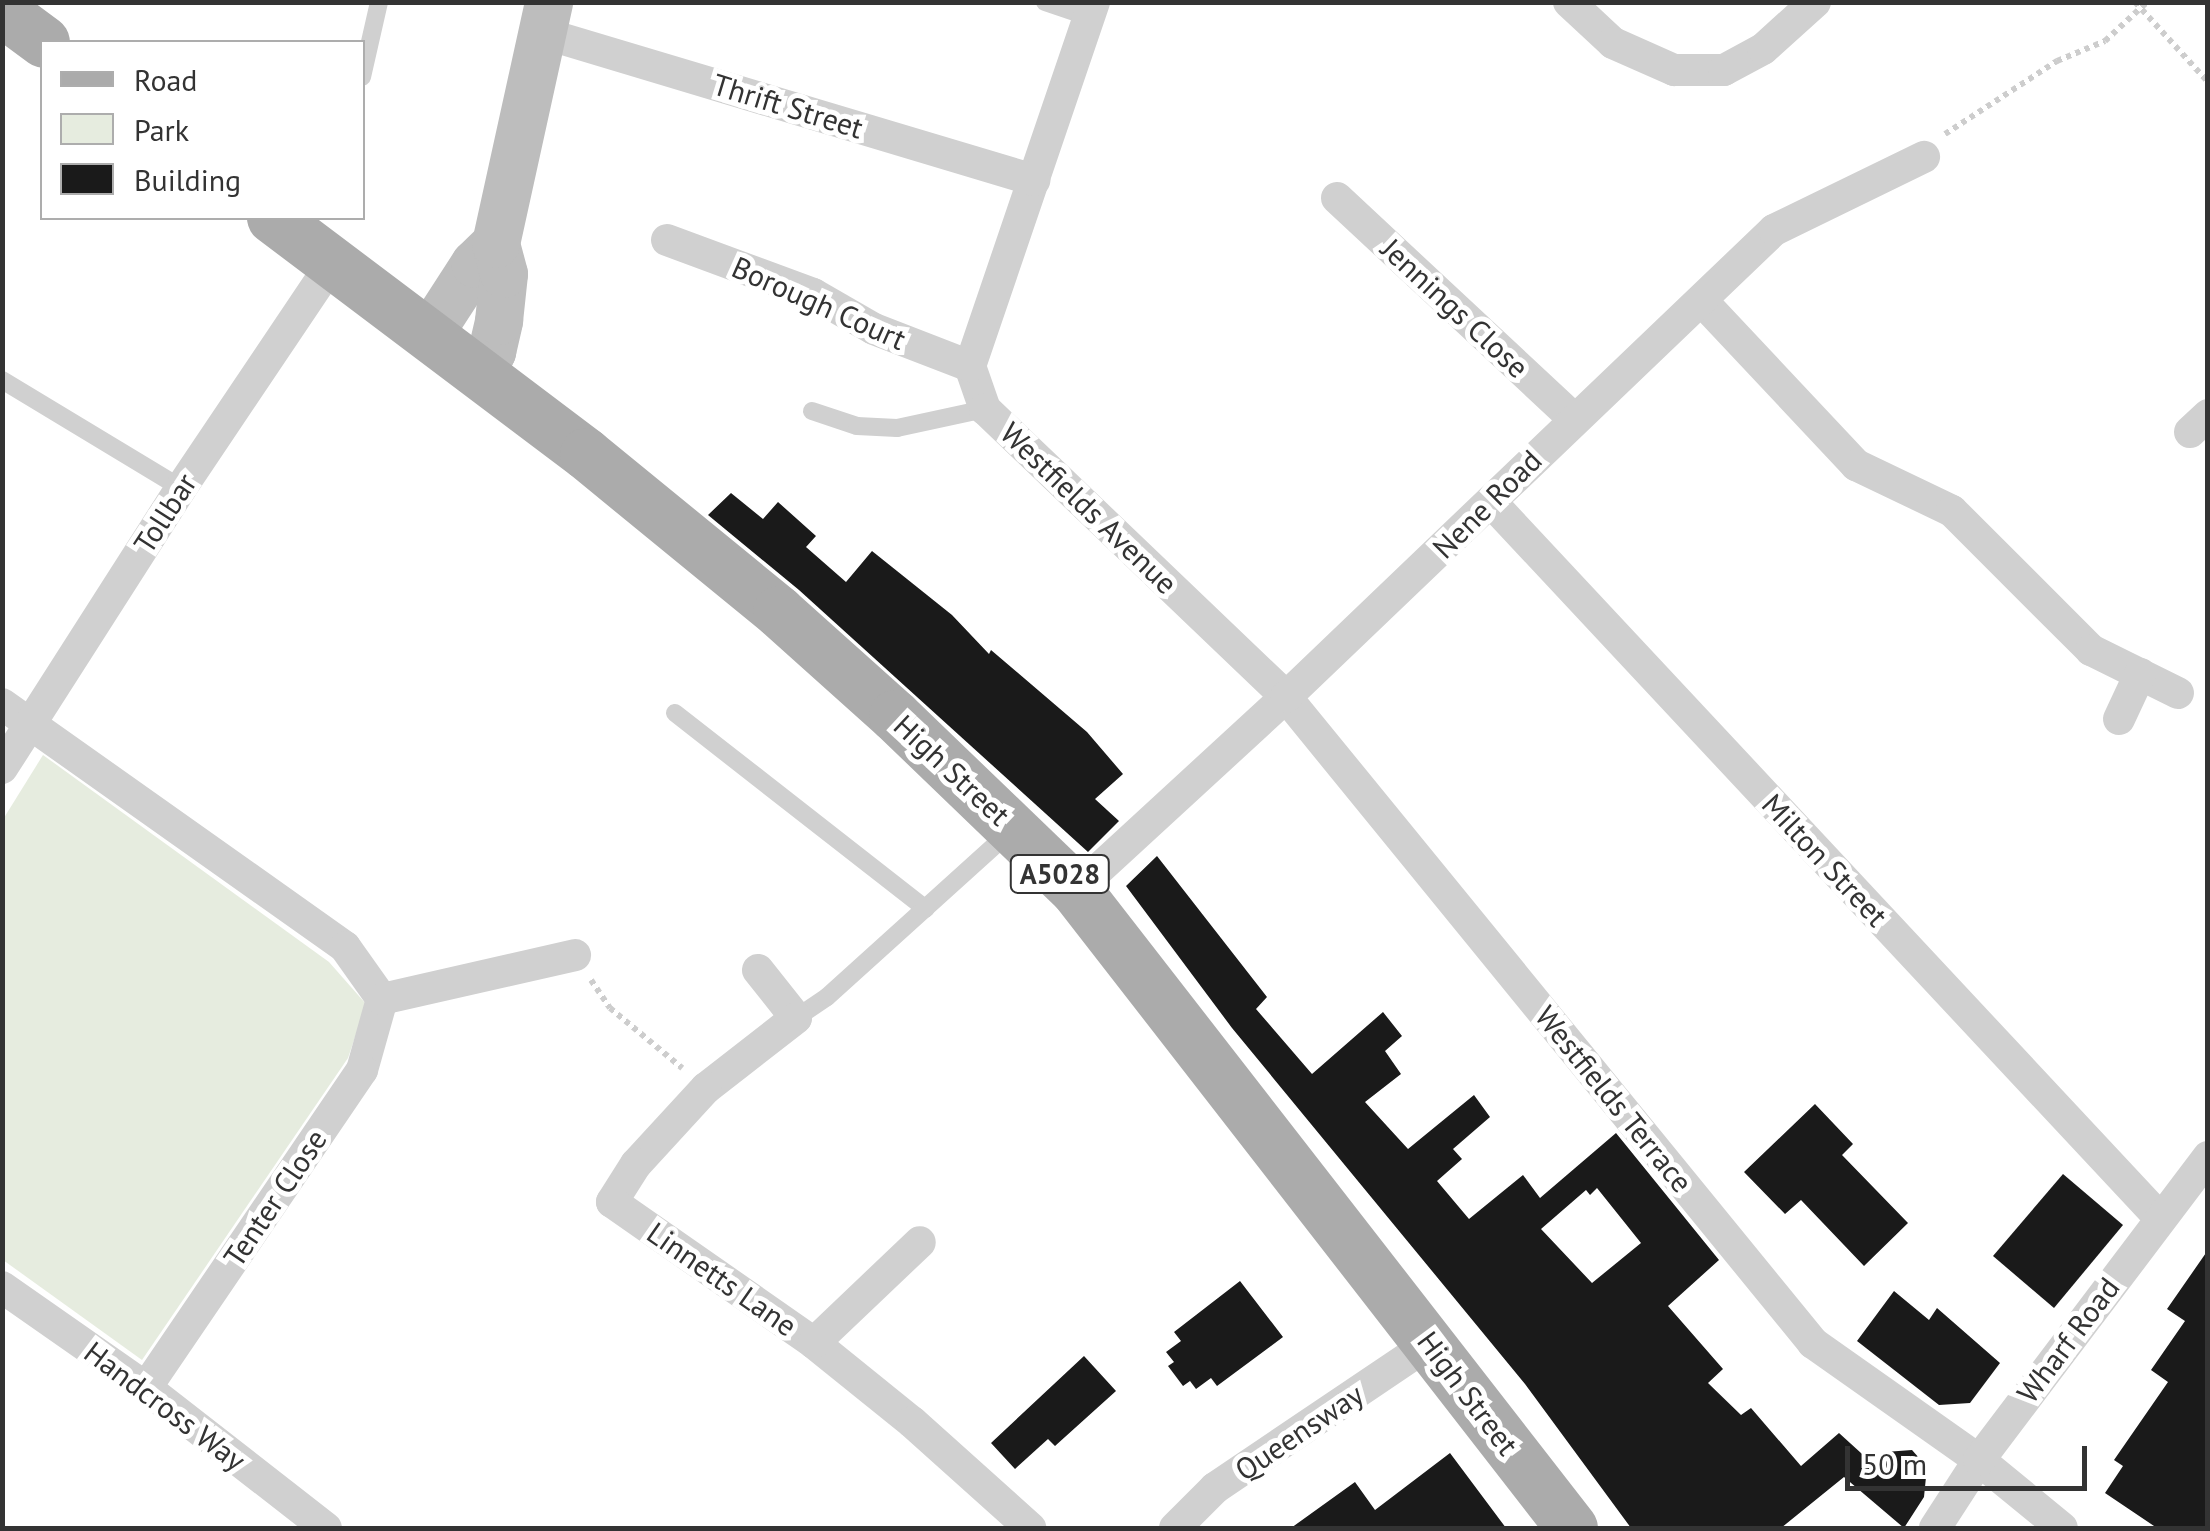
<!DOCTYPE html>
<html>
<head>
<meta charset="utf-8">
<style>
	body { margin:0 }
	#map { position:relative; width:2210px; height:1531px; overflow:hidden; background:#fff; font-family:"PT Sans",sans-serif }
	div>[style] { position:absolute }
	.green>* { inset:0; background:#e6ecdf }
	.building>* { inset:0; background:#1a1a1a }
	.path>* { height:6px; margin-top:-3px; transform-origin:0; background:repeating-linear-gradient(90deg,#cdcdcd 0 5px,transparent 0 10px) }
	.lane>* { height:18px; margin:-9px; padding:0 9px; transform-origin:9px; border-radius:9px; background:#d0d0d0 }
	.street>* { height:32px; margin:-16px; padding:0 16px; transform-origin:16px; border-radius:16px; background:#d0d0d0 }
	.secondary>* { height:48px; margin:-24px; padding:0 24px; transform-origin:24px; border-radius:24px; background:#bdbdbd }
	.primary>* { height:52px; margin:-26px; padding:0 26px; transform-origin:26px; border-radius:26px; background:#ababab }
	span { translate:-50% -50%; white-space:nowrap; text-align:center; line-height:1.15; -webkit-text-stroke:10px #fff; paint-order:stroke }
	.shield-label span { padding:2px 8px; background:#fff; border:2px solid; border-radius:8px; -webkit-text-stroke-width:0 }
	.shield-label { font-size:28px; color:#333; font-weight:700 }
	.street-label { font-size:30px; color:#333 }
	.frame { position:absolute; inset:0; border:5px solid #333; pointer-events:none }
	.legend { position:absolute; left:40px; top:40px; width:325px; height:180px; box-sizing:border-box; background:#fff; border:2px solid #adadad; margin:0; padding:12px 18px; list-style:none; font-size:30px; color:#333 }
	.legend li { display:flex; align-items:center; gap:20px; height:50px }
	.legend b { width:50px; border:2px solid #adadad }
	.scale { position:absolute; left:1845px; top:1446px; width:242px; height:45px; box-sizing:border-box; border:5px solid #333; border-top:0; padding-left:12px; font-size:30px; line-height:35px; white-space:nowrap; color:#333; -webkit-text-stroke:8px #fff; paint-order:stroke }
</style>
</head>
<body>
<div id="map">
	<div class="green">
		<div style="clip-path:polygon(43px 755px,329px 962px,366px 1004px,348px 1058px,142px 1360px,3px 1260px,2px 821px)"></div>
	</div>
	<div class="building">
		<div style="clip-path:polygon(731px 493px,763px 519px,778px 502px,816px 536px,806px 547px,846px 582px,872px 551px,952px 615px,989px 654px,991px 650px,1087px 732px,1123px 774px,1095px 799px,1119px 821px,1088px 852px,799px 590px,708px 515px)"></div>
		<div style="clip-path:polygon(evenodd,1157px 856px,1267px 997px,1256px 1009px,1312px 1074px,1383px 1012px,1402px 1036px,1385px 1051px,1401px 1074px,1365px 1102px,1408px 1149px,1474px 1095px,1490px 1117px,1453px 1149px,1462px 1159px,1437px 1181px,1469px 1219px,1523px 1175px,1540px 1198px,1616px 1133px,1719px 1260px,1668px 1306px,1723px 1369px,1708px 1383px,1741px 1415px,1751px 1408px,1801px 1466px,1839px 1433px,1872px 1463px,1885px 1452px,1912px 1450px,1927px 1467px,1924px 1497px,1904px 1528px,1844px 1477px,1781px 1528px,1631px 1528px,1525px 1384px,1232px 1028px,1126px 886px,1157px 856px,1597px 1188px,1641px 1243px,1592px 1283px,1541px 1229px,1586px 1190px,1590px 1195px,1597px 1188px)"></div>
		<div style="clip-path:polygon(1815px 1104px,1853px 1144px,1842px 1155px,1908px 1223px,1864px 1266px,1801px 1200px,1785px 1214px,1744px 1172px)"></div>
		<div style="clip-path:polygon(2063px 1174px,2123px 1225px,2054px 1308px,1993px 1256px)"></div>
		<div style="clip-path:polygon(2208px 1250px,2208px 1528px,2157px 1528px,2105px 1493px,2123px 1466px,2114px 1460px,2168px 1382px,2151px 1370px,2185px 1321px,2167px 1309px)"></div>
		<div style="clip-path:polygon(1240px 1281px,1283px 1337px,1217px 1386px,1211px 1378px,1196px 1389px,1190px 1381px,1183px 1386px,1168px 1366px,1174px 1362px,1166px 1352px,1181px 1341px,1174px 1332px)"></div>
		<div style="clip-path:polygon(1894px 1291px,1929px 1320px,1937px 1308px,2000px 1363px,1970px 1403px,1939px 1405px,1857px 1341px)"></div>
		<div style="clip-path:polygon(1084px 1356px,1116px 1391px,1055px 1446px,1048px 1439px,1015px 1469px,991px 1443px)"></div>
		<div style="clip-path:polygon(1450px 1453px,1506px 1528px,1291px 1528px,1355px 1482px,1375px 1510px)"></div>
	</div>
	<div class="path">
		<div style="left:2135px;top:2px;width:108px;rotate:47.6deg"></div>
		<div style="left:1945px;top:134px;width:134px;rotate:-33.1deg"></div>
		<div style="left:2057px;top:61px;width:52px;rotate:-22.6deg"></div>
		<div style="left:2105px;top:41px;width:57px;rotate:-42.9deg"></div>
		<div style="left:591px;top:980px;width:34px;rotate:56deg"></div>
		<div style="left:610px;top:1008px;width:94px;rotate:39.8deg"></div>
	</div>
	<div class="lane">
		<div style="left:1045px;top:2px;width:46px;rotate:18.8deg"></div>
		<div style="left:362px;top:77px;width:77px;rotate:-77.2deg"></div>
		<div style="left:2px;top:380px;width:209px;rotate:31.1deg"></div>
		<div style="left:812px;top:411px;width:47px;rotate:18.4deg"></div>
		<div style="left:857px;top:426px;width:40px;rotate:2.9deg"></div>
		<div style="left:897px;top:428px;width:90px;rotate:-12.2deg"></div>
		<div style="left:675px;top:713px;width:318px;rotate:38deg"></div>
		<div style="left:796px;top:1018px;width:37px;rotate:-34deg"></div>
		<div style="left:827px;top:997px;width:248px;rotate:-42.1deg"></div>
	</div>
	<div class="street">
		<div style="left:1094px;top:2px;width:385px;rotate:108.8deg"></div>
		<div style="left:970px;top:366px;width:46px;rotate:70.8deg"></div>
		<div style="left:985px;top:409px;width:417px;rotate:43.7deg"></div>
		<div style="left:1286px;top:697px;width:834px;rotate:50.79deg"></div>
		<div style="left:1813px;top:1343px;width:203px;rotate:35.2deg"></div>
		<div style="left:1979px;top:1460px;width:107px;rotate:39.3deg"></div>
		<div style="left:1569px;top:2px;width:60px;rotate:43deg"></div>
		<div style="left:1613px;top:43px;width:67px;rotate:23.9deg"></div>
		<div style="left:1674px;top:70px;width:50px"></div>
		<div style="left:1724px;top:70px;width:44px;rotate:-28.3deg"></div>
		<div style="left:1763px;top:49px;width:70px;rotate:-42.1deg"></div>
		<div style="left:543px;top:33px;width:513px;rotate:16.67deg"></div>
		<div style="left:1337px;top:198px;width:323px;rotate:43deg"></div>
		<div style="left:667px;top:240px;width:156px;rotate:20.3deg"></div>
		<div style="left:813px;top:294px;width:70px;rotate:29.8deg"></div>
		<div style="left:874px;top:329px;width:103px;rotate:21.1deg"></div>
		<div style="left:1703px;top:302px;width:224px;rotate:46.8deg"></div>
		<div style="left:1856px;top:465px;width:106px;rotate:25.6deg"></div>
		<div style="left:1952px;top:511px;width:197px;rotate:45deg"></div>
		<div style="left:2091px;top:650px;width:97px;rotate:26.3deg"></div>
		<div style="left:2190px;top:432px;width:25px;rotate:-43deg"></div>
		<div style="left:1491px;top:502px;width:978px;rotate:46.95deg"></div>
		<div style="left:2px;top:704px;width:420px;rotate:35.3deg"></div>
		<div style="left:345px;top:947px;width:64px;rotate:54.6deg"></div>
		<div style="left:382px;top:999px;width:74px;rotate:105.7deg"></div>
		<div style="left:362px;top:1070px;width:384px;rotate:124.2deg"></div>
		<div style="left:2119px;top:719px;width:50px;rotate:-65deg"></div>
		<div style="left:2px;top:768px;width:332px;rotate:-57.4deg"></div>
		<div style="left:181px;top:488px;width:272px;rotate:-56.1deg"></div>
		<div style="left:1076px;top:890px;width:285px;rotate:-42.6deg"></div>
		<div style="left:1286px;top:697px;width:675px;rotate:-43.74deg"></div>
		<div style="left:1774px;top:230px;width:167px;rotate:-26deg"></div>
		<div style="left:758px;top:970px;width:61px;rotate:51.6deg"></div>
		<div style="left:796px;top:1018px;width:114px;rotate:142.1deg"></div>
		<div style="left:706px;top:1088px;width:103px;rotate:132.6deg"></div>
		<div style="left:636px;top:1164px;width:45px;rotate:122.3deg"></div>
		<div style="left:612px;top:1202px;width:246px;rotate:34.9deg"></div>
		<div style="left:814px;top:1343px;width:126px;rotate:38.9deg"></div>
		<div style="left:912px;top:1422px;width:159px;rotate:41.9deg"></div>
		<div style="left:382px;top:999px;width:198px;rotate:-12.8deg"></div>
		<div style="left:2px;top:1287px;width:176px;rotate:35deg"></div>
		<div style="left:146px;top:1388px;width:228px;rotate:37.9deg"></div>
		<div style="left:814px;top:1343px;width:146px;rotate:-43.6deg"></div>
		<div style="left:1175px;top:1528px;width:57px;rotate:-45deg"></div>
		<div style="left:1215px;top:1488px;width:259px;rotate:-34deg"></div>
		<div style="left:1935px;top:1528px;width:81px;rotate:-57.1deg"></div>
		<div style="left:1979px;top:1460px;width:380px;rotate:-52.9deg"></div>
	</div>
	<div class="secondary">
		<div style="left:429px;top:335px;width:85px;rotate:-57.1deg"></div>
		<div style="left:475px;top:264px;width:29px;rotate:-44deg"></div>
		<div style="left:479px;top:373px;width:25px;rotate:-58deg"></div>
		<div style="left:492px;top:352px;width:32px;rotate:-77deg"></div>
		<div style="left:499px;top:321px;width:47px;rotate:-83.9deg"></div>
		<div style="left:504px;top:274px;width:31px;rotate:-105deg"></div>
		<div style="left:496px;top:244px;width:248px;rotate:-77.6deg"></div>
	</div>
	<div class="primary">
		<div style="left:2px;top:11px;width:52px;rotate:36.4deg"></div>
		<div style="left:273px;top:218px;width:392px;rotate:37deg"></div>
		<div style="left:586px;top:454px;width:249px;rotate:39.3deg"></div>
		<div style="left:779px;top:612px;width:156px;rotate:41.9deg"></div>
		<div style="left:895px;top:716px;width:251px;rotate:43.9deg"></div>
		<div style="left:1076px;top:890px;width:808px;rotate:52.14deg"></div>
	</div>
	<div class="shield-label">
		<span style="left:1060px;top:874px">A5028</span>
	</div>
	<div class="street-label">
		<span style="left:788px;top:106px;rotate:17deg">Thrift Street</span>
		<span style="left:819px;top:303px;rotate:24deg">Borough Court</span>
		<span style="left:1455px;top:308px;rotate:43deg">Jennings Close</span>
		<span style="left:1487px;top:504px;rotate:-45deg">Nene Road</span>
		<span style="left:1089px;top:508px;rotate:44deg">Westfields Avenue</span>
		<span style="left:165px;top:513px;rotate:-57deg">Tollbar</span>
		<span style="left:952px;top:770px;rotate:43deg">High Street</span>
		<span style="left:1825px;top:860px;rotate:47deg">Milton Street</span>
		<span style="left:1614px;top:1099px;rotate:51deg">Westfields Terrace</span>
		<span style="left:275px;top:1198px;rotate:-56deg">Tenter Close</span>
		<span style="left:722px;top:1279px;rotate:35deg">Linnetts Lane</span>
		<span style="left:2068px;top:1340px;rotate:-53deg">Wharf Road</span>
		<span style="left:1468px;top:1393px;rotate:53deg">High Street</span>
		<span style="left:165px;top:1406px;rotate:37deg">Handcross Way</span>
		<span style="left:1299px;top:1432px;rotate:-34deg">Queensway</span>
	</div>
	<div class="frame"></div>
	<ul class="legend">
	<li><b style="height:12px;background:#ababab"></b>Road</li>
	<li><b style="height:28px;background:#e6ecdf"></b>Park</li>
	<li><b style="height:28px;background:#1a1a1a"></b>Building</li>
	</ul>
	<div class="scale">50 m</div>
</div>
</body>
</html>
